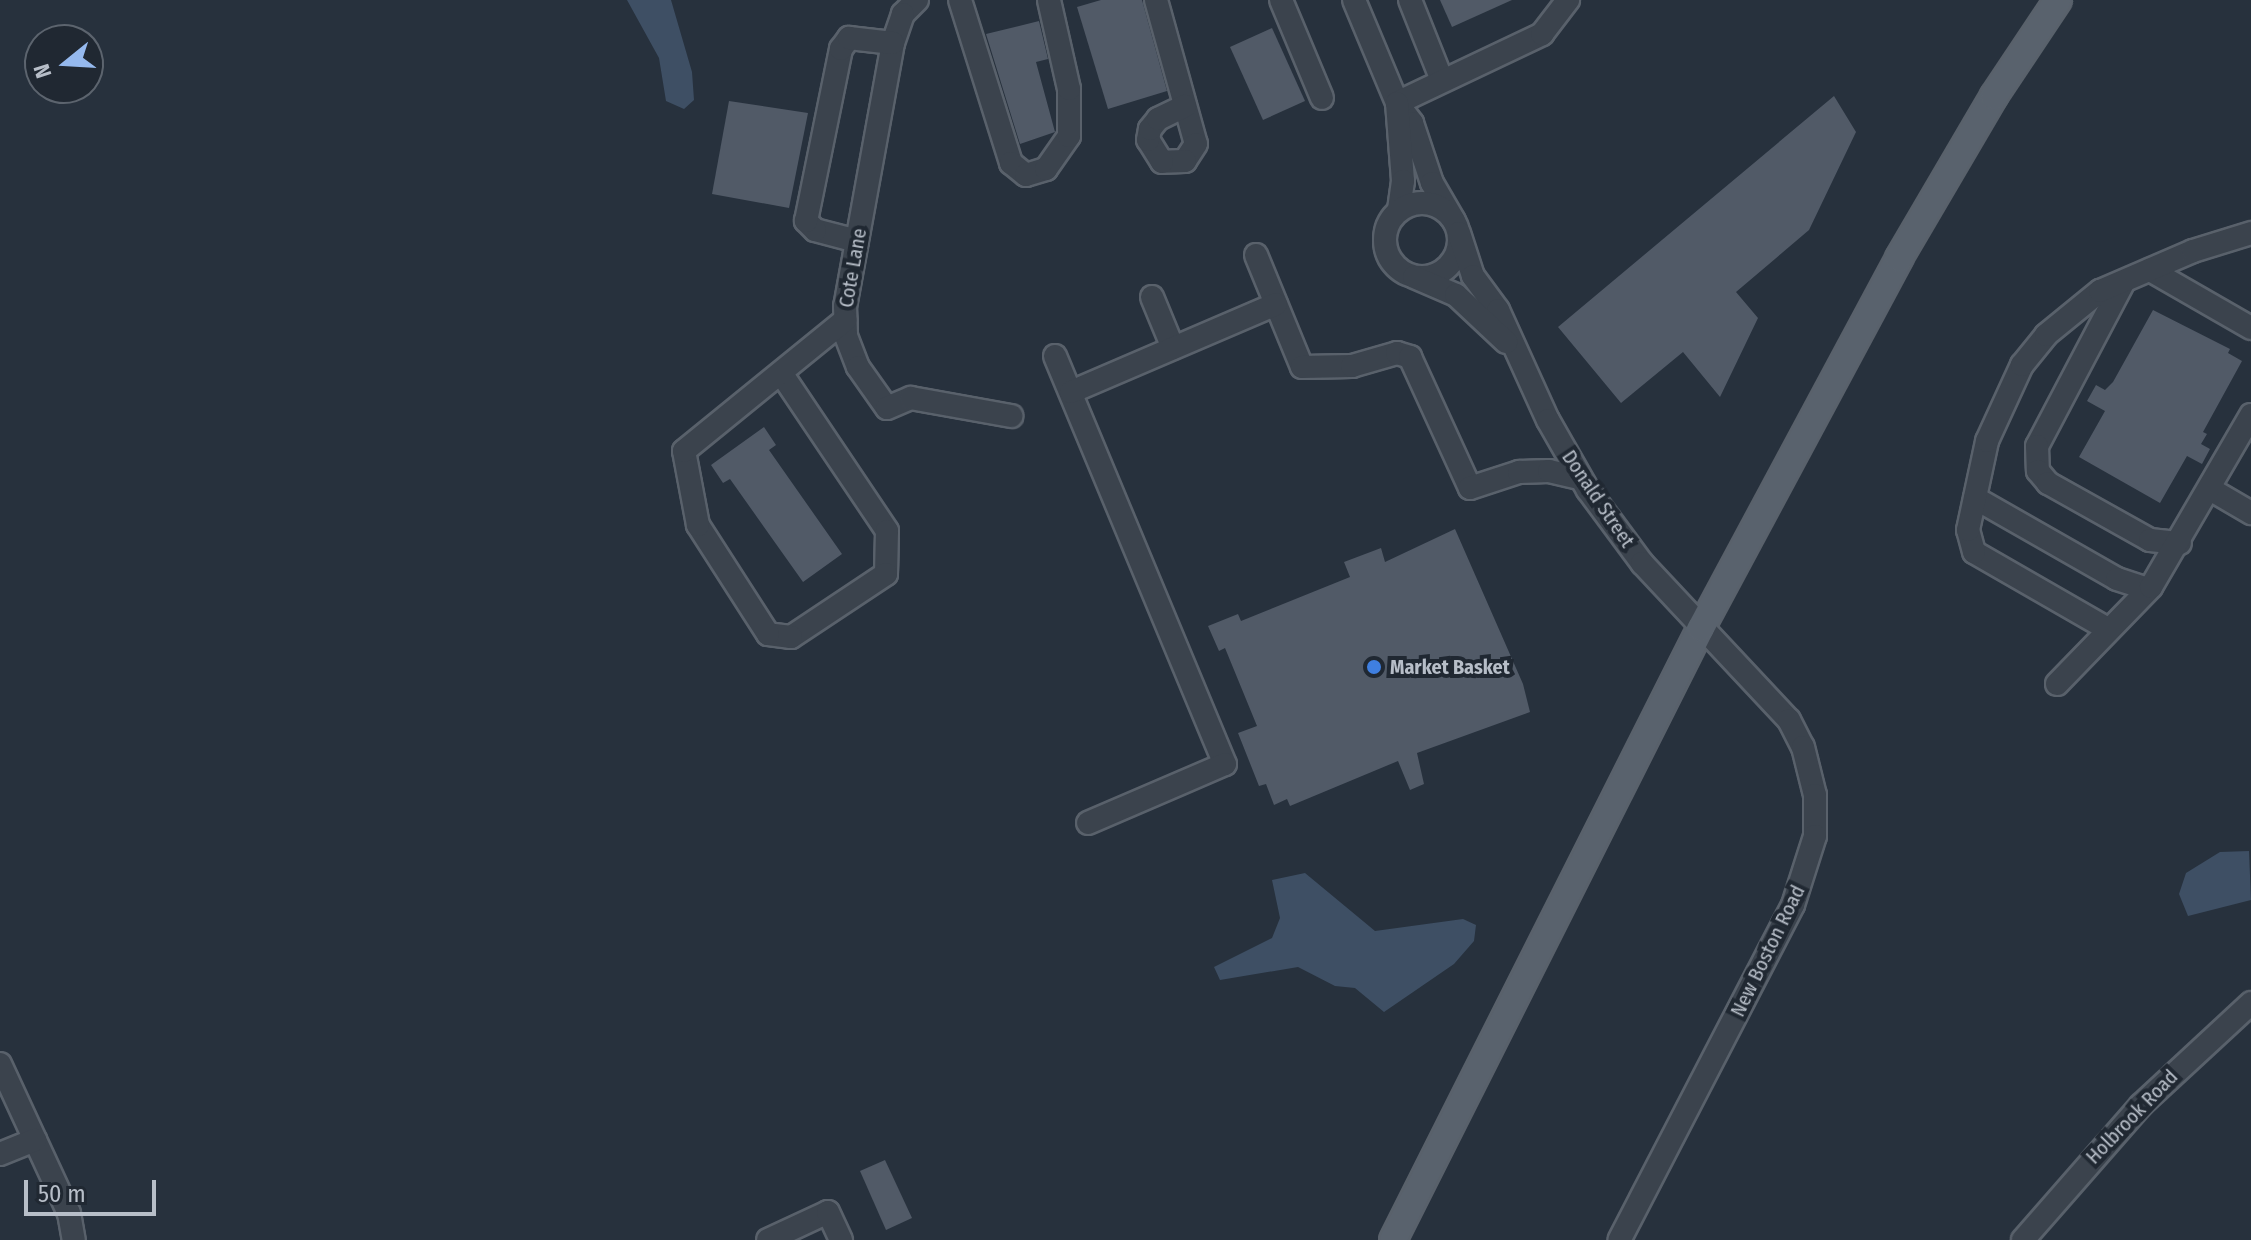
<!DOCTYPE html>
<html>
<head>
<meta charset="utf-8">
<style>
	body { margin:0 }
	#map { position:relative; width:2251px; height:1240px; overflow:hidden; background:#27313d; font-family:"Fira Sans Condensed",sans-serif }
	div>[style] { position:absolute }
	.water>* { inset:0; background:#3e4f64 }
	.building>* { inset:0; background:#515a67 }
	.roads { filter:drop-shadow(2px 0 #59616b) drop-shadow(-2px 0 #59616b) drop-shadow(0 2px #59616b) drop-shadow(0 -2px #59616b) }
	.minor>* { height:22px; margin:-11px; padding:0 11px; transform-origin:11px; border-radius:11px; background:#3b434d }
	.minor>.ring { margin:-11px; padding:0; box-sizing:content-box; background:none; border:22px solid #3b434d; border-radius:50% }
	.major>* { height:26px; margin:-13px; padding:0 13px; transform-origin:13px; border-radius:13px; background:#59626d }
	.dots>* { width:22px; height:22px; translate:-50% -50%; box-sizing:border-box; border:4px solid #202832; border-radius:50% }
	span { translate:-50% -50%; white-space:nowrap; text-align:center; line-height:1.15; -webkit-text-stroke:8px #202832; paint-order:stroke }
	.street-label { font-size:20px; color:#b7bec8 }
	.poi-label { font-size:20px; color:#b7bec8; font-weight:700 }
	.left { translate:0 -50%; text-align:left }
	.north { position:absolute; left:24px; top:24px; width:80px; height:80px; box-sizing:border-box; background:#202832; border:2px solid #5c646e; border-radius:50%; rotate:252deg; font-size:22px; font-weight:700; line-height:32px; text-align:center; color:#b7bec8 }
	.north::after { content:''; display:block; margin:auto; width:28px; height:36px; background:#95b9ee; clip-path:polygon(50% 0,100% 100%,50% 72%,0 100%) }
	.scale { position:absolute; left:24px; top:1180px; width:132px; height:36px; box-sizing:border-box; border:4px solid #b7bec8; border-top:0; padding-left:10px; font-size:24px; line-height:28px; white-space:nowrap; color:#b7bec8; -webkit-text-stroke:6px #202832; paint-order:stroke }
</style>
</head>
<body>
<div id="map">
	<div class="water">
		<div style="clip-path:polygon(627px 0,671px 0,692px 72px,694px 100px,684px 109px,666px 101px,659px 58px)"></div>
		<div style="clip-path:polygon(2249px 851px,2251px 900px,2188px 916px,2179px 894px,2186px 873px,2220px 852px)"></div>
		<div style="clip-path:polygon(1305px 873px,1375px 931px,1463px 919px,1476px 925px,1474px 941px,1454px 964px,1384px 1012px,1355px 988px,1335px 986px,1298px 967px,1220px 980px,1214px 967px,1272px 938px,1280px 918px,1272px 880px)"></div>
	</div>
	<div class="building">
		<div style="clip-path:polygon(1101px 0,1142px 0,1167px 91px,1108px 109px,1077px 7px)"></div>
		<div style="clip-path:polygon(1440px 0,1512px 0,1452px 27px)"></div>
		<div style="clip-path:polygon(1039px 21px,1048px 59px,1036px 62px,1055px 132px,1020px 144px,986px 34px)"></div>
		<div style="clip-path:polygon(1272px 28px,1305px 101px,1263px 120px,1230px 47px)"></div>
		<div style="clip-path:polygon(1834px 96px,1856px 132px,1809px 230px,1736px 292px,1758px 318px,1720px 397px,1683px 352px,1621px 403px,1558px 327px)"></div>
		<div style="clip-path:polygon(729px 101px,808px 113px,789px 208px,712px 194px)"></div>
		<div style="clip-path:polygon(2153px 310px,2230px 349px,2228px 353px,2242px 361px,2203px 432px,2207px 434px,2201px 444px,2210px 449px,2202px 464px,2187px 456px,2160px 503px,2079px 457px,2105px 411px,2087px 401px,2096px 385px,2105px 390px,2113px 382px)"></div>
		<div style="clip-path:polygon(764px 427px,776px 445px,769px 450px,842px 554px,803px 582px,730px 479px,723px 483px,711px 465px)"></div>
		<div style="clip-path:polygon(1455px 529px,1523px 684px,1530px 712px,1417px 753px,1424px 784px,1410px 790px,1398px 761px,1290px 806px,1287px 799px,1274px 805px,1266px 784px,1259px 786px,1238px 733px,1257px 726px,1225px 648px,1219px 651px,1208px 626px,1238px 614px,1241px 621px,1350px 577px,1344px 562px,1381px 548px,1385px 562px)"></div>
		<div style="clip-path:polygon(885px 1160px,912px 1218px,886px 1230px,860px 1171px)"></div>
	</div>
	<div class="roads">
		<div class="minor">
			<div style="left:917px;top:0;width:20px;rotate:135deg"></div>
			<div style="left:903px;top:14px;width:31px;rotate:109deg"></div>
			<div style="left:893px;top:43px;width:267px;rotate:100.3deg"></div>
			<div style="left:845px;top:306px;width:30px;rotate:88deg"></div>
			<div style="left:846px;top:336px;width:33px;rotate:69deg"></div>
			<div style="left:858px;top:367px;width:50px;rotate:54.7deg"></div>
			<div style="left:887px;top:408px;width:26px;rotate:-23deg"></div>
			<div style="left:911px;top:398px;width:102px;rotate:10.2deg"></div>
			<div style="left:960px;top:0;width:171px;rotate:72.6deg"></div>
			<div style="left:1011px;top:163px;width:19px;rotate:39deg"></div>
			<div style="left:1026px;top:175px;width:21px;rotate:-17deg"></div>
			<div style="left:1046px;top:169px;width:40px;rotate:-55.1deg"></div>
			<div style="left:1069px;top:136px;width:47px;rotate:-90deg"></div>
			<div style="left:1069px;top:89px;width:91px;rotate:-102.7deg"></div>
			<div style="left:1156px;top:0;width:149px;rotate:74.5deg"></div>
			<div style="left:1196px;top:144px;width:20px;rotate:123deg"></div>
			<div style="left:1185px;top:161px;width:23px;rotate:178deg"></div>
			<div style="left:1162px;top:162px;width:26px;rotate:-122deg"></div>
			<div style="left:1148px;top:140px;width:11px;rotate:-80deg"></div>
			<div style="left:1150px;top:129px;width:13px;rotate:-51deg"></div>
			<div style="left:1158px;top:119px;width:30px;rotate:-26deg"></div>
			<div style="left:1281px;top:0;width:106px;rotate:67.3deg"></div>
			<div style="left:1354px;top:0;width:112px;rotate:67.3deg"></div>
			<div style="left:1397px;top:103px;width:25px;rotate:53deg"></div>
			<div style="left:1412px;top:123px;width:63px;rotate:71.6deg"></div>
			<div style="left:1432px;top:183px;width:44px;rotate:59.9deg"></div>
			<div style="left:1410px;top:0;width:84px;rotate:68.3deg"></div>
			<div style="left:1397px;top:103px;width:161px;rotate:-25.4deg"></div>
			<div style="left:1542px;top:34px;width:43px;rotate:-52.6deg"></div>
			<div style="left:1397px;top:103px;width:78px;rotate:85.6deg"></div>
			<div style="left:1403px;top:181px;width:29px;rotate:98deg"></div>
			<div class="ring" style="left:1385px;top:203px;width:52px;height:52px"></div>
			<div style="left:1459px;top:233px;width:45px;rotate:72deg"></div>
			<div style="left:1473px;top:276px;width:42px;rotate:53.7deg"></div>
			<div style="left:1498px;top:310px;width:121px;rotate:65.6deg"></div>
			<div style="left:1548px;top:420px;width:81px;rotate:60.3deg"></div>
			<div style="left:1588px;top:490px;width:91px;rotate:53.5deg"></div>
			<div style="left:1642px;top:563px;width:215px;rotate:46.9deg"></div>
			<div style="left:1789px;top:720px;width:30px;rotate:63deg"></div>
			<div style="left:1803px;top:747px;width:49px;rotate:76deg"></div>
			<div style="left:1815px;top:795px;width:41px;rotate:90deg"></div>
			<div style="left:1815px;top:836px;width:72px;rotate:107.7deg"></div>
			<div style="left:1793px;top:905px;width:377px;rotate:117.4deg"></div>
			<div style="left:857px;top:241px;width:43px;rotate:-165.3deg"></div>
			<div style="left:815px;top:230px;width:13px;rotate:-135deg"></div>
			<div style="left:806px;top:221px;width:176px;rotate:-78.5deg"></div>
			<div style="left:841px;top:49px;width:14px;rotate:-54deg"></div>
			<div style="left:849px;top:38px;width:44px;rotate:6.5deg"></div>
			<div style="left:1256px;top:255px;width:121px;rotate:67.7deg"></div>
			<div style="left:1302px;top:367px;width:50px;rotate:-1.1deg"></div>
			<div style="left:1352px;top:366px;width:47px;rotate:-16.1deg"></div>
			<div style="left:1397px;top:353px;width:14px;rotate:17deg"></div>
			<div style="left:1410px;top:357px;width:144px;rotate:65.4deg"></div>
			<div style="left:1470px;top:488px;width:52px;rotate:-18.1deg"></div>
			<div style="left:1519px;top:472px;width:30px;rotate:-2deg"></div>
			<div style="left:1549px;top:471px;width:32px;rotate:13deg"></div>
			<div style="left:2150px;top:270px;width:116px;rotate:29.9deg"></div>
			<div style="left:1414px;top:277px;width:46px;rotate:23.2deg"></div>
			<div style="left:1456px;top:295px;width:69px;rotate:43.2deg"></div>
			<div style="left:2123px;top:283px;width:184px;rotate:117.8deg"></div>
			<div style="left:2037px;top:446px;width:25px;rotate:88deg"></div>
			<div style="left:2038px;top:471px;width:16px;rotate:50deg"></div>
			<div style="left:2048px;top:483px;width:117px;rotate:29.2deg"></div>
			<div style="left:2150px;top:540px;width:30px;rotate:6deg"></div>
			<div style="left:1152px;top:297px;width:55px;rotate:67.6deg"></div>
			<div style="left:1055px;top:356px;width:442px;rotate:67.4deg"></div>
			<div style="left:1225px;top:764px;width:149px;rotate:156.7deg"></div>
			<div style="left:781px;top:373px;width:190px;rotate:56.1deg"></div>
			<div style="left:887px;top:531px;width:43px;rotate:91.3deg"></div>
			<div style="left:886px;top:574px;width:114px;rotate:146.4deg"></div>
			<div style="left:791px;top:637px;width:23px;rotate:-173deg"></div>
			<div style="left:768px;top:634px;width:130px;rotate:-122.7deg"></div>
			<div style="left:698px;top:525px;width:75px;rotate:-100.7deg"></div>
			<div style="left:684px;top:451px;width:208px;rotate:-39.1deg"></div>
			<div style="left:1071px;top:392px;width:223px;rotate:-23.2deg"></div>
			<div style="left:2210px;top:489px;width:48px;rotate:30.3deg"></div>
			<div style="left:1975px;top:498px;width:163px;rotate:29.7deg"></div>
			<div style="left:2117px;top:579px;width:32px;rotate:18deg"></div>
			<div style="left:2106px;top:628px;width:152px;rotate:-150.1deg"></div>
			<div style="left:1974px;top:552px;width:23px;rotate:-105deg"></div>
			<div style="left:1968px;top:530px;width:91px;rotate:-77.9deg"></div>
			<div style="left:1987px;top:441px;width:84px;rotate:-65.3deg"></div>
			<div style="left:2022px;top:365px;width:38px;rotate:-51deg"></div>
			<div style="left:2046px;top:335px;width:70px;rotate:-39.2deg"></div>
			<div style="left:2100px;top:291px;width:101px;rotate:-23.3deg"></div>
			<div style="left:2193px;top:251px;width:61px;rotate:-17.2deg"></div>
			<div style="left:2057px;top:684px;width:135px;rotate:-45.9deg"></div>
			<div style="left:2151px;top:587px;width:199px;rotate:-59.8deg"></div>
			<div style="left:0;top:1064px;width:164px;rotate:65.2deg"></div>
			<div style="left:69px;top:1213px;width:27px;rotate:80deg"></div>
			<div style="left:0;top:1154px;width:38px;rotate:-22deg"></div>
			<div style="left:768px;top:1240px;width:66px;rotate:-25deg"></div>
			<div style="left:828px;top:1212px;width:31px;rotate:65deg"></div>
			<div style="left:2023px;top:1240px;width:179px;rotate:-48.8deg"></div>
			<div style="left:2141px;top:1105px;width:150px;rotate:-42.8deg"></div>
		</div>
		<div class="major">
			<div style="left:1393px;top:1240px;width:685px;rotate:-63.29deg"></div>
			<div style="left:1701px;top:628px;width:420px;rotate:-61.8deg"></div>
			<div style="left:1899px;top:258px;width:188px;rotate:-59.6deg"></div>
			<div style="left:1994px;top:96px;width:115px;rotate:-56.3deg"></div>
		</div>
	</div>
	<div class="dots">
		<div style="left:1374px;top:667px;background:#3f7fe0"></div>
	</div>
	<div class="street-label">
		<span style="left:853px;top:268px;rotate:-80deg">Cote Lane</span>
		<span style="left:1598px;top:499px;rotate:56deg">Donald Street</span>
		<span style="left:1768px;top:951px;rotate:-64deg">New Boston Road</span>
		<span style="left:2132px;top:1117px;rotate:-46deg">Holbrook Road</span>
	</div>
	<div class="poi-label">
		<span class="left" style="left:1390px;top:667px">Market Basket</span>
	</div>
	<div class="north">N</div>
	<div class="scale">50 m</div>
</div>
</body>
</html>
